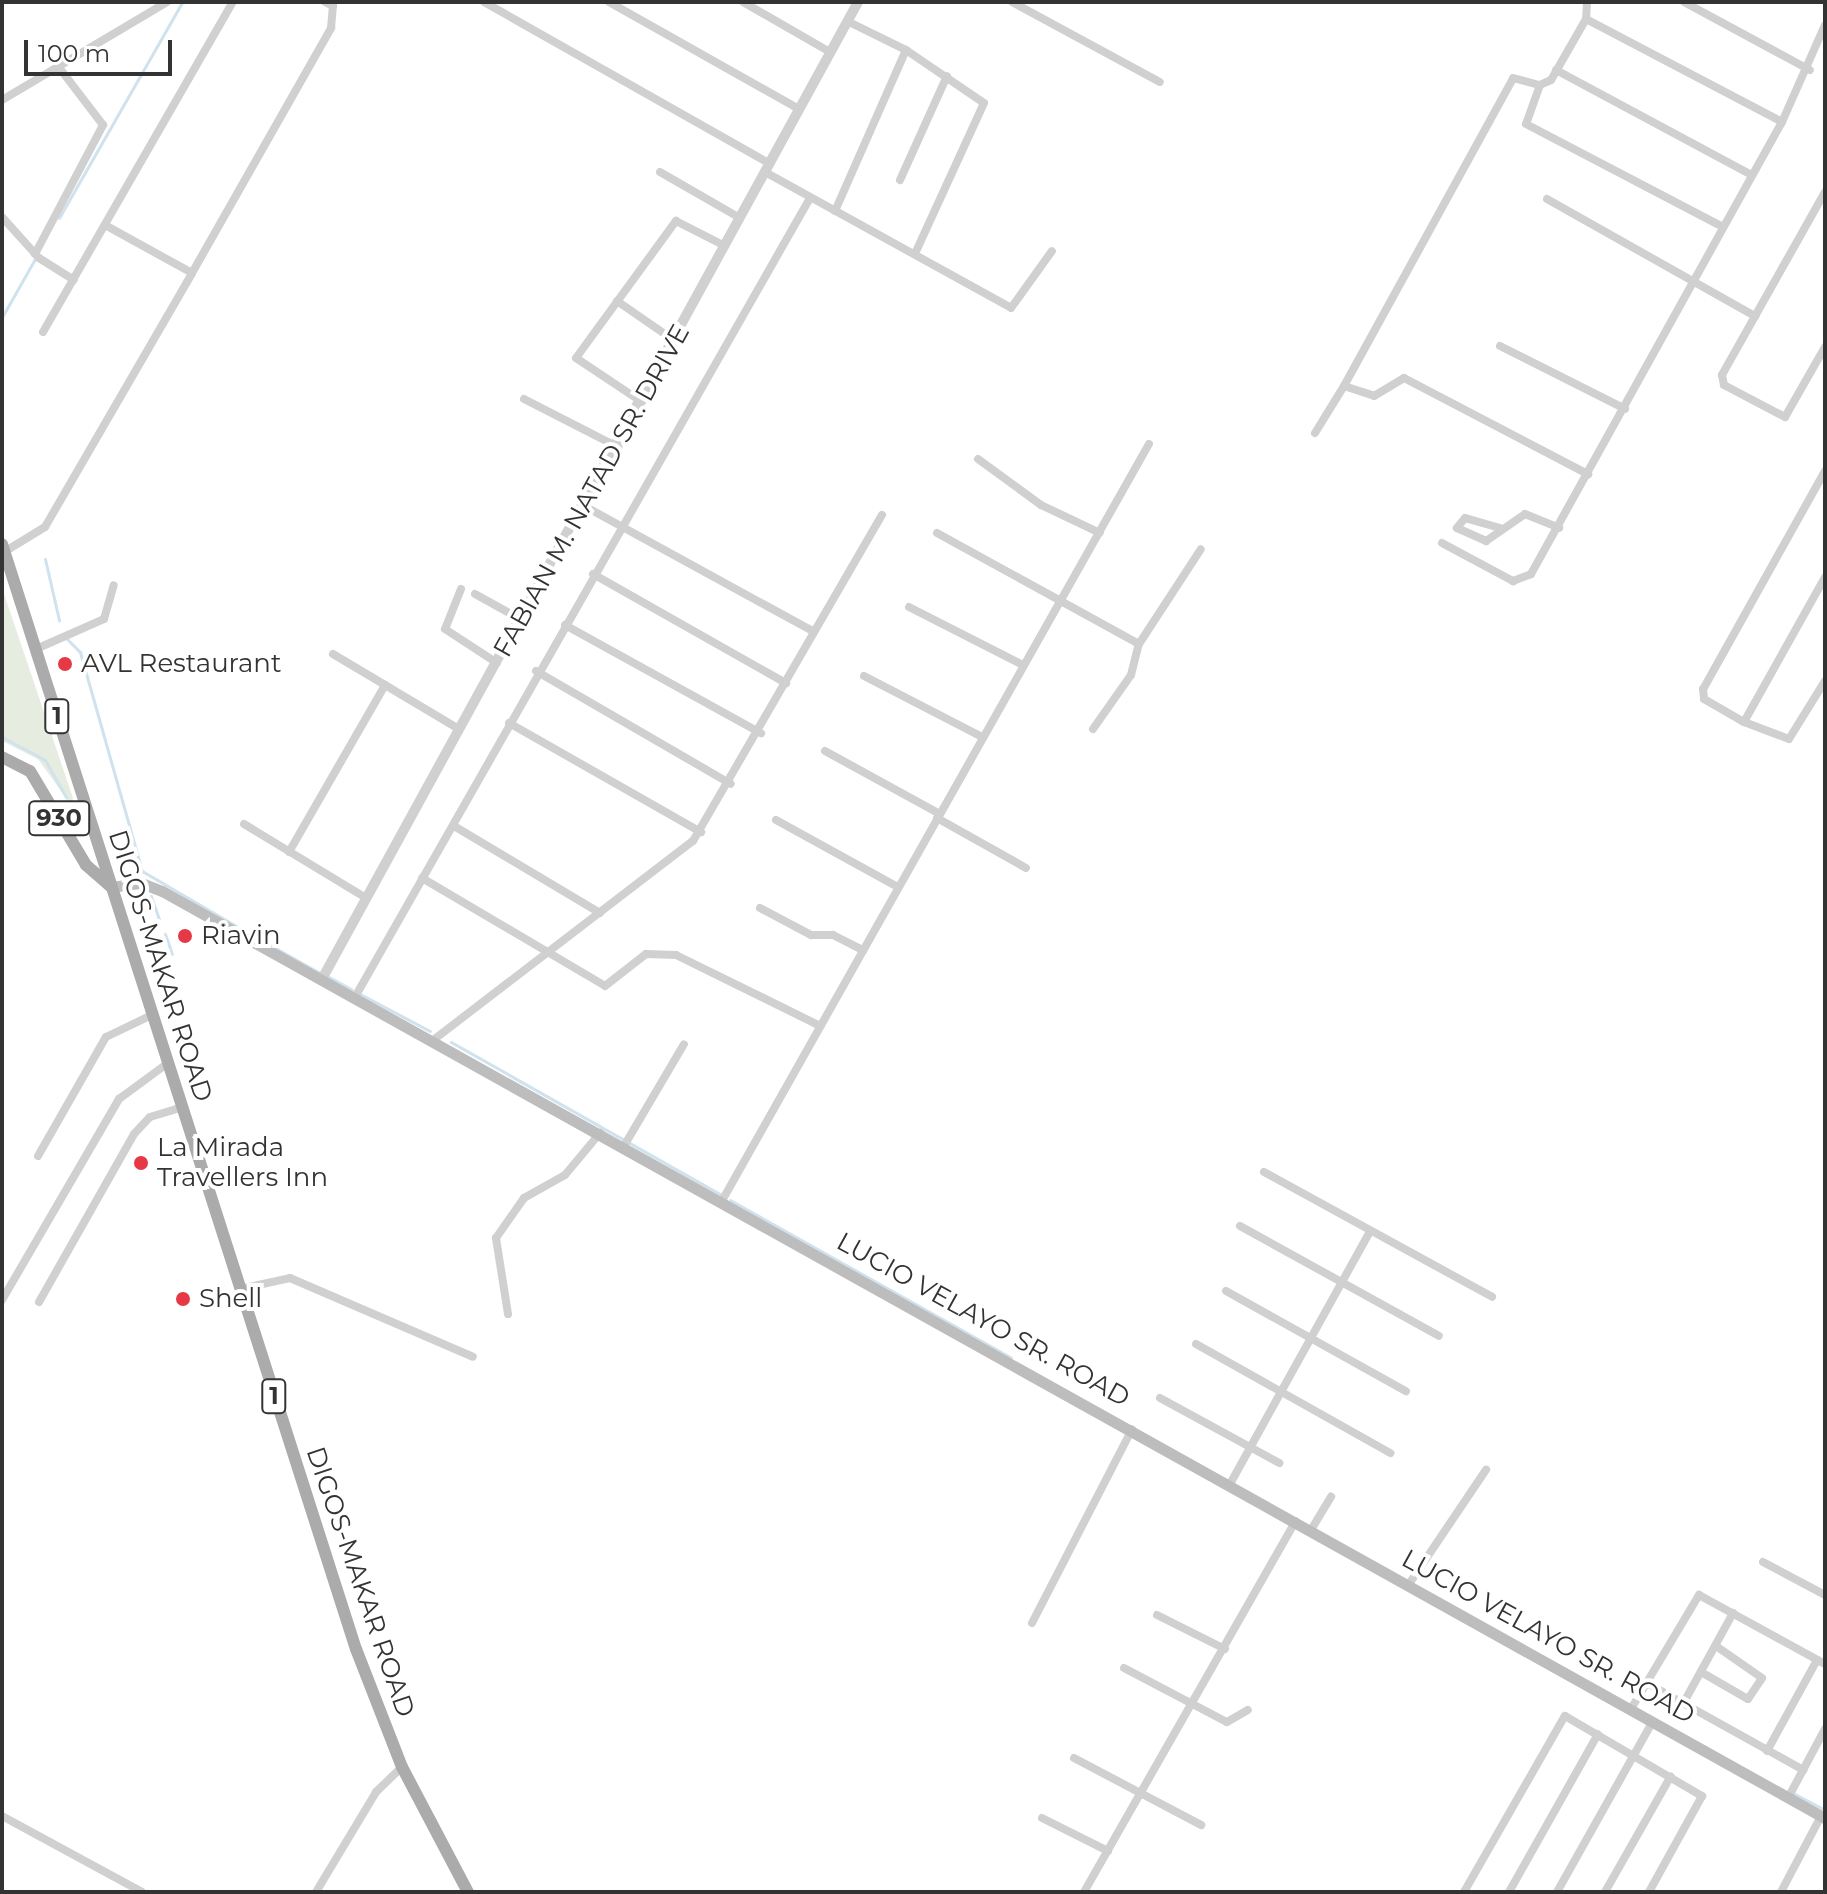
<!DOCTYPE html>
<html>
<head>
<meta charset="utf-8">
<style>
	body { margin:0 }
	#map { position:relative; width:1827px; height:1894px; overflow:hidden; background:#fff; font-family:Montserrat,sans-serif }
	div>[style] { position:absolute }
	.green>* { inset:0; background:#e6ecdf }
	.stream>* { height:3px; margin:-1.5px; padding:0 1.5px; transform-origin:1.5px; border-radius:1.5px; background:#cfe2ee }
	.minor>* { height:8px; margin:-4px; padding:0 4px; transform-origin:4px; border-radius:4px; background:#d0d0d0 }
	.tertiary>* { height:10px; margin:-5px; padding:0 5px; transform-origin:5px; border-radius:5px; background:#d0d0d0 }
	.secondary>* { height:11px; margin:-5.5px; padding:0 5.5px; transform-origin:5.5px; border-radius:5.5px; background:#bdbdbd }
	.primary>* { height:12px; margin:-6px; padding:0 6px; transform-origin:6px; border-radius:6px; background:#ababab }
	.dots>* { width:22px; height:22px; translate:-50% -50%; box-sizing:border-box; border:4px solid #fff; border-radius:50% }
	span { translate:-50% -50%; white-space:nowrap; text-align:center; line-height:1.15; -webkit-text-stroke:8px #fff; paint-order:stroke }
	.shield-label span { padding:2px 6px; background:#fff; border:2px solid; border-radius:6px; -webkit-text-stroke-width:0 }
	.shield-label { font-size:24px; color:#333; font-weight:700 }
	.street-label { font-size:26px; color:#333 }
	.poi-label { font-size:26px; color:#333 }
	.left { translate:0 -50%; text-align:left }
	.frame { position:absolute; inset:0; border:4px solid #333; pointer-events:none }
	.scale { position:absolute; left:24px; top:40px; width:148px; height:36px; box-sizing:border-box; border:4px solid #333; border-top:0; padding-left:10px; font-size:24px; line-height:28px; white-space:nowrap; color:#333; -webkit-text-stroke:6px #fff; paint-order:stroke }
</style>
</head>
<body>
<div id="map">
	<div class="green">
		<div style="clip-path:polygon(2px 588px,73px 798px,71px 805px,38px 759px,2px 741px)"></div>
	</div>
	<div class="stream">
		<div style="left:59px;top:218px;width:249px;rotate:-60.3deg"></div>
		<div style="left:2px;top:317px;width:67px;rotate:-60.4deg"></div>
		<div style="left:45px;top:559px;width:63px;rotate:77.1deg"></div>
		<div style="left:66px;top:638px;width:20px;rotate:45deg"></div>
		<div style="left:80px;top:652px;width:228px;rotate:74.2deg"></div>
		<div style="left:142px;top:871px;width:117px;rotate:30.3deg"></div>
		<div style="left:2px;top:737px;width:49px;rotate:28.1deg"></div>
		<div style="left:45px;top:760px;width:43px;rotate:60.4deg"></div>
		<div style="left:122px;top:849px;width:19px;rotate:35deg"></div>
		<div style="left:151px;top:896px;width:24px;rotate:71deg"></div>
		<div style="left:165px;top:934px;width:21px;rotate:71deg"></div>
		<div style="left:254px;top:936px;width:76px;rotate:29.3deg"></div>
		<div style="left:329px;top:977px;width:26px;rotate:29deg"></div>
		<div style="left:360px;top:994px;width:79px;rotate:27.9deg"></div>
		<div style="left:451px;top:1042px;width:310px;rotate:29.5deg"></div>
		<div style="left:730px;top:1200px;width:322px;rotate:29.3deg"></div>
		<div style="left:1793px;top:1793px;width:32px;rotate:28deg"></div>
	</div>
	<div class="minor">
		<div style="left:484px;top:2px;width:329px;rotate:29.5deg"></div>
		<div style="left:609px;top:2px;width:218px;rotate:29.4deg"></div>
		<div style="left:743px;top:2px;width:100px;rotate:29.9deg"></div>
		<div style="left:1012px;top:2px;width:168px;rotate:28.4deg"></div>
		<div style="left:1587px;top:2px;width:17px;rotate:93deg"></div>
		<div style="left:1586px;top:19px;width:221px;rotate:27.7deg"></div>
		<div style="left:1684px;top:2px;width:143px;rotate:28.4deg"></div>
		<div style="left:1586px;top:19px;width:70px;rotate:119.8deg"></div>
		<div style="left:1551px;top:80px;width:12px;rotate:156deg"></div>
		<div style="left:1540px;top:85px;width:41px;rotate:109.7deg"></div>
		<div style="left:1526px;top:124px;width:222px;rotate:27.6deg"></div>
		<div style="left:847px;top:21px;width:66px;rotate:26.2deg"></div>
		<div style="left:906px;top:50px;width:94px;rotate:34.2deg"></div>
		<div style="left:984px;top:103px;width:166px;rotate:114.6deg"></div>
		<div style="left:1556px;top:70px;width:222px;rotate:28.2deg"></div>
		<div style="left:2px;top:100px;width:192px;rotate:-30.7deg"></div>
		<div style="left:660px;top:172px;width:92px;rotate:29.9deg"></div>
		<div style="left:765px;top:172px;width:281px;rotate:28.9deg"></div>
		<div style="left:1011px;top:308px;width:70px;rotate:-54.3deg"></div>
		<div style="left:900px;top:180px;width:114px;rotate:-65.7deg"></div>
		<div style="left:1825px;top:192px;width:210px;rotate:119.4deg"></div>
		<div style="left:1722px;top:375px;width:10px;rotate:79deg"></div>
		<div style="left:1724px;top:385px;width:69px;rotate:27.7deg"></div>
		<div style="left:1785px;top:417px;width:81px;rotate:-60.3deg"></div>
		<div style="left:1547px;top:199px;width:239px;rotate:29.4deg"></div>
		<div style="left:835px;top:211px;width:176px;rotate:-66.2deg"></div>
		<div style="left:2px;top:217px;width:55px;rotate:47.9deg"></div>
		<div style="left:39px;top:258px;width:41px;rotate:32.2deg"></div>
		<div style="left:105px;top:225px;width:99px;rotate:28.9deg"></div>
		<div style="left:192px;top:273px;width:282px;rotate:-60.4deg"></div>
		<div style="left:331px;top:28px;width:22px;rotate:-85deg"></div>
		<div style="left:333px;top:6px;width:9px;rotate:-153deg"></div>
		<div style="left:35px;top:254px;width:146px;rotate:-62.2deg"></div>
		<div style="left:103px;top:125px;width:69px;rotate:-127.4deg"></div>
		<div style="left:617px;top:301px;width:70px;rotate:34.6deg"></div>
		<div style="left:43px;top:332px;width:381px;rotate:-60.1deg"></div>
		<div style="left:1500px;top:346px;width:140px;rotate:26.7deg"></div>
		<div style="left:1344px;top:386px;width:351px;rotate:-61.2deg"></div>
		<div style="left:1513px;top:78px;width:28px;rotate:15deg"></div>
		<div style="left:524px;top:399px;width:106px;rotate:27.1deg"></div>
		<div style="left:642px;top:402px;width:79px;rotate:-146.3deg"></div>
		<div style="left:576px;top:358px;width:170px;rotate:-53.9deg"></div>
		<div style="left:676px;top:221px;width:55px;rotate:27deg"></div>
		<div style="left:1315px;top:433px;width:55px;rotate:-58.3deg"></div>
		<div style="left:1344px;top:386px;width:32px;rotate:18deg"></div>
		<div style="left:1374px;top:396px;width:35px;rotate:-31deg"></div>
		<div style="left:1404px;top:378px;width:208px;rotate:27.6deg"></div>
		<div style="left:978px;top:459px;width:78px;rotate:36.1deg"></div>
		<div style="left:1041px;top:505px;width:65px;rotate:25.4deg"></div>
		<div style="left:1825px;top:471px;width:250px;rotate:119.2deg"></div>
		<div style="left:1703px;top:689px;width:10px;rotate:84deg"></div>
		<div style="left:1704px;top:699px;width:46px;rotate:29.9deg"></div>
		<div style="left:1744px;top:722px;width:166px;rotate:-60.8deg"></div>
		<div style="left:586px;top:507px;width:260px;rotate:28.7deg"></div>
		<div style="left:1500px;top:528px;width:36px;rotate:-164deg"></div>
		<div style="left:1465px;top:518px;width:13px;rotate:129deg"></div>
		<div style="left:1457px;top:528px;width:32px;rotate:24deg"></div>
		<div style="left:1486px;top:541px;width:47px;rotate:-34.7deg"></div>
		<div style="left:1525px;top:514px;width:37px;rotate:22deg"></div>
		<div style="left:937px;top:533px;width:230px;rotate:28.8deg"></div>
		<div style="left:1139px;top:644px;width:113px;rotate:-56.9deg"></div>
		<div style="left:1442px;top:543px;width:81px;rotate:28.2deg"></div>
		<div style="left:1513px;top:581px;width:19px;rotate:-21deg"></div>
		<div style="left:1531px;top:574px;width:517px;rotate:-60.96deg"></div>
		<div style="left:1782px;top:122px;width:106px;rotate:-66.1deg"></div>
		<div style="left:4px;top:552px;width:48px;rotate:-31.4deg"></div>
		<div style="left:45px;top:527px;width:293px;rotate:-59.9deg"></div>
		<div style="left:593px;top:574px;width:222px;rotate:29.5deg"></div>
		<div style="left:461px;top:589px;width:43px;rotate:111.8deg"></div>
		<div style="left:445px;top:629px;width:62px;rotate:33.2deg"></div>
		<div style="left:475px;top:594px;width:54px;rotate:29deg"></div>
		<div style="left:909px;top:607px;width:128px;rotate:27deg"></div>
		<div style="left:565px;top:625px;width:224px;rotate:28.9deg"></div>
		<div style="left:36px;top:649px;width:74px;rotate:-23.8deg"></div>
		<div style="left:104px;top:619px;width:35px;rotate:-74deg"></div>
		<div style="left:333px;top:654px;width:147px;rotate:30.8deg"></div>
		<div style="left:536px;top:671px;width:225px;rotate:30.1deg"></div>
		<div style="left:864px;top:676px;width:133px;rotate:27.3deg"></div>
		<div style="left:1744px;top:722px;width:48px;rotate:20.7deg"></div>
		<div style="left:1789px;top:739px;width:68px;rotate:-58.2deg"></div>
		<div style="left:509px;top:723px;width:221px;rotate:29.6deg"></div>
		<div style="left:1093px;top:729px;width:66px;rotate:-54.9deg"></div>
		<div style="left:1131px;top:675px;width:32px;rotate:-76deg"></div>
		<div style="left:825px;top:751px;width:131px;rotate:28.7deg"></div>
		<div style="left:937px;top:818px;width:102px;rotate:29.3deg"></div>
		<div style="left:776px;top:820px;width:139px;rotate:28.8deg"></div>
		<div style="left:244px;top:824px;width:143px;rotate:31.2deg"></div>
		<div style="left:454px;top:826px;width:170px;rotate:30.8deg"></div>
		<div style="left:289px;top:852px;width:193px;rotate:-60.1deg"></div>
		<div style="left:422px;top:878px;width:212px;rotate:30.5deg"></div>
		<div style="left:605px;top:986px;width:52px;rotate:-38deg"></div>
		<div style="left:646px;top:954px;width:30px;rotate:2deg"></div>
		<div style="left:676px;top:955px;width:161px;rotate:26.2deg"></div>
		<div style="left:760px;top:908px;width:58px;rotate:27.9deg"></div>
		<div style="left:811px;top:935px;width:22px"></div>
		<div style="left:833px;top:935px;width:34px;rotate:27deg"></div>
		<div style="left:355px;top:997px;width:919px;rotate:-60.34deg"></div>
		<div style="left:432px;top:1041px;width:329px;rotate:-37.5deg"></div>
		<div style="left:693px;top:841px;width:377px;rotate:-59.9deg"></div>
		<div style="left:624px;top:1146px;width:118px;rotate:-59.5deg"></div>
		<div style="left:38px;top:1156px;width:137px;rotate:-60.3deg"></div>
		<div style="left:106px;top:1037px;width:51px;rotate:-25.6deg"></div>
		<div style="left:1264px;top:1172px;width:260px;rotate:28.7deg"></div>
		<div style="left:723px;top:1199px;width:867px;rotate:-60.57deg"></div>
		<div style="left:1240px;top:1226px;width:227px;rotate:28.9deg"></div>
		<div style="left:240px;top:1289px;width:51px;rotate:-12.4deg"></div>
		<div style="left:290px;top:1278px;width:199px;rotate:23.3deg"></div>
		<div style="left:1226px;top:1291px;width:206px;rotate:29.1deg"></div>
		<div style="left:2px;top:1300px;width:233px;rotate:-59.8deg"></div>
		<div style="left:119px;top:1099px;width:61px;rotate:-36.3deg"></div>
		<div style="left:39px;top:1302px;width:193px;rotate:-60.5deg"></div>
		<div style="left:134px;top:1134px;width:23px;rotate:-47deg"></div>
		<div style="left:150px;top:1117px;width:34px;rotate:-17deg"></div>
		<div style="left:508px;top:1314px;width:77px;rotate:-99deg"></div>
		<div style="left:496px;top:1238px;width:49px;rotate:-55deg"></div>
		<div style="left:524px;top:1198px;width:47px;rotate:-29.3deg"></div>
		<div style="left:565px;top:1175px;width:55px;rotate:-50.2deg"></div>
		<div style="left:1196px;top:1344px;width:223px;rotate:29.3deg"></div>
		<div style="left:1160px;top:1398px;width:136px;rotate:28.6deg"></div>
		<div style="left:1230px;top:1484px;width:289px;rotate:-61deg"></div>
		<div style="left:1311px;top:1530px;width:39px;rotate:-59deg"></div>
		<div style="left:1763px;top:1562px;width:70px;rotate:28deg"></div>
		<div style="left:1409px;top:1584px;width:138px;rotate:-56deg"></div>
		<div style="left:1157px;top:1615px;width:76px;rotate:26.6deg"></div>
		<div style="left:1032px;top:1623px;width:218px;rotate:-62.7deg"></div>
		<div style="left:1124px;top:1668px;width:116px;rotate:27.7deg"></div>
		<div style="left:1227px;top:1722px;width:24px;rotate:-30deg"></div>
		<div style="left:1701px;top:1672px;width:54px;rotate:29.9deg"></div>
		<div style="left:1748px;top:1699px;width:25px;rotate:-56deg"></div>
		<div style="left:1762px;top:1678px;width:56px;rotate:-145.2deg"></div>
		<div style="left:1647px;top:1683px;width:179px;rotate:29.1deg"></div>
		<div style="left:1683px;top:1704px;width:104px;rotate:-61.2deg"></div>
		<div style="left:1631px;top:1709px;width:133px;rotate:-59.2deg"></div>
		<div style="left:1699px;top:1595px;width:144px;rotate:28.7deg"></div>
		<div style="left:1767px;top:1751px;width:104px;rotate:-61.2deg"></div>
		<div style="left:1074px;top:1758px;width:144px;rotate:27.8deg"></div>
		<div style="left:1788px;top:1798px;width:78px;rotate:-61.8deg"></div>
		<div style="left:2px;top:1816px;width:159px;rotate:28.5deg"></div>
		<div style="left:1042px;top:1818px;width:74px;rotate:26.6deg"></div>
		<div style="left:316px;top:1892px;width:117px;rotate:-59deg"></div>
		<div style="left:376px;top:1792px;width:36px;rotate:-44deg"></div>
		<div style="left:1084px;top:1892px;width:427px;rotate:-60.3deg"></div>
		<div style="left:1464px;top:1892px;width:203px;rotate:-60.2deg"></div>
		<div style="left:1565px;top:1716px;width:159px;rotate:30.3deg"></div>
		<div style="left:1702px;top:1796px;width:110px;rotate:118.9deg"></div>
		<div style="left:1509px;top:1892px;width:181px;rotate:-60.6deg"></div>
		<div style="left:1557px;top:1892px;width:196px;rotate:-60.7deg"></div>
		<div style="left:1605px;top:1892px;width:133px;rotate:-60.4deg"></div>
		<div style="left:1781px;top:1892px;width:86px;rotate:-62.2deg"></div>
	</div>
	<div class="tertiary">
		<div style="left:322px;top:979px;width:1114px;rotate:-61.25deg"></div>
	</div>
	<div class="secondary">
		<div style="left:111px;top:887px;width:30px;rotate:-8deg"></div>
		<div style="left:141px;top:883px;width:22px;rotate:21deg"></div>
		<div style="left:162px;top:891px;width:1904px;rotate:29.14deg"></div>
	</div>
	<div class="primary">
		<div style="left:2px;top:544px;width:1160px;rotate:72.24deg"></div>
		<div style="left:356px;top:1649px;width:127px;rotate:68.7deg"></div>
		<div style="left:402px;top:1767px;width:141px;rotate:62.2deg"></div>
		<div style="left:2px;top:757px;width:31px;rotate:27deg"></div>
		<div style="left:30px;top:771px;width:109px;rotate:59.2deg"></div>
		<div style="left:86px;top:865px;width:33px;rotate:41deg"></div>
	</div>
	<div class="dots">
		<div style="left:65px;top:664px;background:#e63946"></div>
		<div style="left:185px;top:936px;background:#e63946"></div>
		<div style="left:141px;top:1163px;background:#e63946"></div>
		<div style="left:183px;top:1299px;background:#e63946"></div>
	</div>
	<div class="shield-label">
		<span style="left:57px;top:716px">1</span>
		<span style="left:59px;top:818px">930</span>
		<span style="left:274px;top:1396px">1</span>
	</div>
	<div class="street-label">
		<span style="left:592px;top:491px;rotate:-61deg">FABIAN M. NATAD SR. DRIVE</span>
		<span style="left:160px;top:966px;rotate:72deg">DIGOS-MAKAR ROAD</span>
		<span style="left:983px;top:1320px;rotate:29deg">LUCIO VELAYO SR. ROAD</span>
		<span style="left:360px;top:1582px;rotate:71deg">DIGOS-MAKAR ROAD</span>
		<span style="left:1548px;top:1637px;rotate:29deg">LUCIO VELAYO SR. ROAD</span>
	</div>
	<div class="poi-label">
		<span class="left" style="left:81px;top:664px">AVL Restaurant</span>
		<span class="left" style="left:201px;top:936px">Riavin</span>
		<span class="left" style="left:157px;top:1163px">La Mirada<br>Travellers Inn</span>
		<span class="left" style="left:199px;top:1299px">Shell</span>
	</div>
	<div class="frame"></div>
	<div class="scale">100 m</div>
</div>
</body>
</html>
